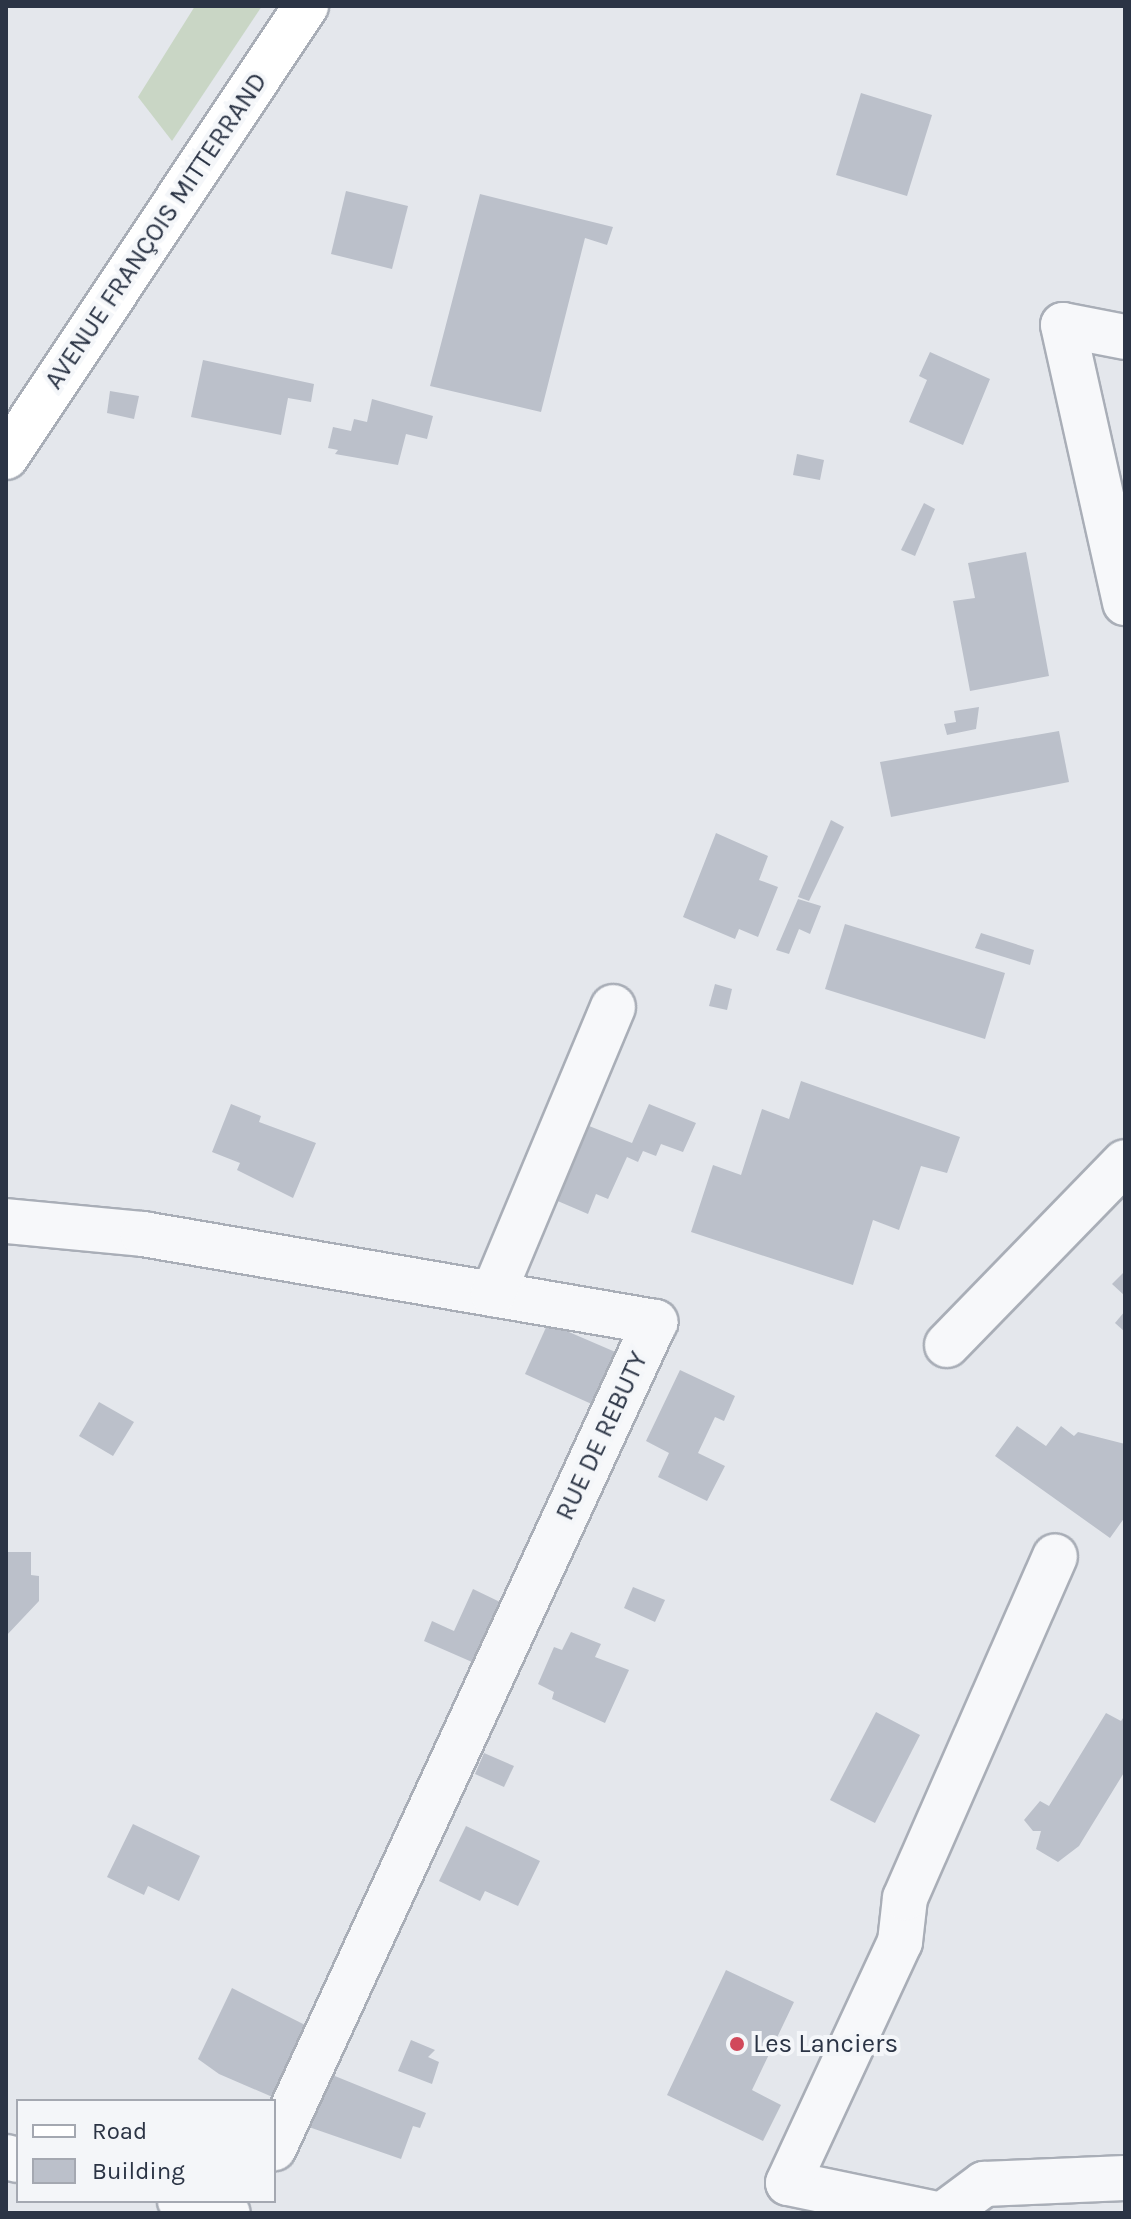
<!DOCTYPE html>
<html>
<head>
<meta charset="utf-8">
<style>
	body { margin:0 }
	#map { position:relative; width:1131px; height:2219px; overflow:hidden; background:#e4e7ec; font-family:Karla,sans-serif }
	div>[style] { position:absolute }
	.green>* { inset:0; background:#c9d6c5 }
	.building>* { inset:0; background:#bbc0ca }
	.roads { filter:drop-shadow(2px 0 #a9aeb7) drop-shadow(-2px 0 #a9aeb7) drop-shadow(0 2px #a9aeb7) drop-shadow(0 -2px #a9aeb7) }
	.minor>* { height:44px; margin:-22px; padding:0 22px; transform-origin:22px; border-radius:22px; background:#f7f8fa }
	.major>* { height:44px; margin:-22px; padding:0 22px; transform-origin:22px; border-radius:22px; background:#fff }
	.dots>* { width:22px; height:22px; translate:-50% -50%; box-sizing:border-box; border:4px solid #f4f6f9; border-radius:50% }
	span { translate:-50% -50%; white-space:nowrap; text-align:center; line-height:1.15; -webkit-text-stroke:8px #f4f6f9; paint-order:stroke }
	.street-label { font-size:26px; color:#2b3445 }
	.poi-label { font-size:26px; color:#2b3445 }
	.left { translate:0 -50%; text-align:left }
	.frame { position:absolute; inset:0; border:8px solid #2b3445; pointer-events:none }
	.legend { position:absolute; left:16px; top:2099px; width:260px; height:104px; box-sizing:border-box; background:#f4f6f9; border:2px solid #a4a8b1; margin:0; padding:10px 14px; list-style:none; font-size:24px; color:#2b3445 }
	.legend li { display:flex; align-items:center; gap:16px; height:40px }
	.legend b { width:40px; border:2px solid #a4a8b1 }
</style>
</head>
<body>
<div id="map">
	<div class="green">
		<div style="clip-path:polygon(195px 6px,262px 6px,172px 141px,138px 97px)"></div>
	</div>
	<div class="building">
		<div style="clip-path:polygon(861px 93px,932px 115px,907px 196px,836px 175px)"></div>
		<div style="clip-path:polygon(346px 191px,408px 206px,392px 269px,331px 254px)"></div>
		<div style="clip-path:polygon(480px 194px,613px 227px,607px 245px,585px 238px,541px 412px,430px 386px)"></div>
		<div style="clip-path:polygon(930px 352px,990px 379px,963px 445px,909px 422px,927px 380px,919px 376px)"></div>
		<div style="clip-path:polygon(203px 360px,314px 384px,311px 402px,288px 398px,281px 435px,191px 417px)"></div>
		<div style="clip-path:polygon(110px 391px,139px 396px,134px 419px,107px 413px)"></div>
		<div style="clip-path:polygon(372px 399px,433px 416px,427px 439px,406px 434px,398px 465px,335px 454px,338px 450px,328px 448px,333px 427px,351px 431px,354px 419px,367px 422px)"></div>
		<div style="clip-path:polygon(797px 454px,824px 460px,820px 480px,793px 475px)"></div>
		<div style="clip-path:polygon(924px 503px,935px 509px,915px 556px,901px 550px)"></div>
		<div style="clip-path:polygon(1026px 552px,1049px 676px,970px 691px,953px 601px,975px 598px,968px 563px)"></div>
		<div style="clip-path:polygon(979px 707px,976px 729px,947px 735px,944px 724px,956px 722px,954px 711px)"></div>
		<div style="clip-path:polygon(1059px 731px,1069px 782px,891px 817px,880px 762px)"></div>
		<div style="clip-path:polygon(831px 820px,844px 827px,809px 901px,798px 897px)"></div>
		<div style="clip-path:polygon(716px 833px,768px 856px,759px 880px,778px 887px,758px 937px,739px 929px,735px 939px,683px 917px)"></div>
		<div style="clip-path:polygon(798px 899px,821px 906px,810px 934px,799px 929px,789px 954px,776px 950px)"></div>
		<div style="clip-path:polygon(845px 924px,1005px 973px,985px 1039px,825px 989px)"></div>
		<div style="clip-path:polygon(981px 933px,1034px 950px,1030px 965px,975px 948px)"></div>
		<div style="clip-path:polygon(715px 984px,732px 989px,727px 1010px,709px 1006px)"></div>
		<div style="clip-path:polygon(801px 1081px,960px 1137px,947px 1173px,921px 1166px,899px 1230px,873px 1220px,853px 1285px,691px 1232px,713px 1165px,741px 1175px,762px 1109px,789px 1119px)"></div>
		<div style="clip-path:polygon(231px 1104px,261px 1116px,259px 1122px,316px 1143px,293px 1198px,237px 1170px,240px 1163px,212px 1152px)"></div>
		<div style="clip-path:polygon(649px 1104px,696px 1123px,683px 1152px,661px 1144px,656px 1156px,643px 1151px,638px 1162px,627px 1157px,608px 1199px,596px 1194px,588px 1214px,553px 1199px,579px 1122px,632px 1143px)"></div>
		<div style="clip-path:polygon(1125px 1271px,1125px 1296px,1112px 1284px)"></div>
		<div style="clip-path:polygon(1125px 1311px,1125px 1332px,1115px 1323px)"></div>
		<div style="clip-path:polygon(548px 1323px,620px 1354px,596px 1406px,525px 1374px)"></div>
		<div style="clip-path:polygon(680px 1370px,735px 1396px,724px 1421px,715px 1417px,698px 1453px,725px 1466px,707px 1501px,658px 1477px,669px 1453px,646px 1441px)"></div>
		<div style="clip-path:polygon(99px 1402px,134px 1422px,113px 1456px,79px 1436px)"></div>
		<div style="clip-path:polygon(1017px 1426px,1046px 1446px,1061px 1426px,1074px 1436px,1078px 1432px,1125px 1444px,1125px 1517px,1110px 1538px,995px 1456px)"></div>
		<div style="clip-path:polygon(6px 1552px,31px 1552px,31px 1575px,39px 1576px,39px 1601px,6px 1636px)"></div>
		<div style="clip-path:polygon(633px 1587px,665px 1600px,655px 1622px,624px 1608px)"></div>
		<div style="clip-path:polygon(473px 1589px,500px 1602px,472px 1662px,424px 1641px,432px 1621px,454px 1631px)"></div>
		<div style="clip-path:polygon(571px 1632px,601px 1644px,595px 1657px,629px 1670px,605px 1723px,552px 1699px,554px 1692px,538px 1684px,554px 1647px,562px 1650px)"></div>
		<div style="clip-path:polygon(876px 1712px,920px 1735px,875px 1823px,830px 1800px)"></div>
		<div style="clip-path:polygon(1106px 1713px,1121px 1721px,1125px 1715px,1125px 1771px,1079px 1846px,1058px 1862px,1036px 1849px,1041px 1831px,1033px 1831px,1024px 1820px,1040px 1801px,1049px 1806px)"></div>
		<div style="clip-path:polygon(484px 1753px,514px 1766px,504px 1787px,475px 1774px)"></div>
		<div style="clip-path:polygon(133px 1824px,200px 1856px,179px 1901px,148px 1886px,144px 1895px,107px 1877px)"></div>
		<div style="clip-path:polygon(466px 1826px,540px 1861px,518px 1906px,485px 1891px,480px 1901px,439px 1881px)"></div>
		<div style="clip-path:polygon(726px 1970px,794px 2002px,752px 2090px,781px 2105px,763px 2141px,667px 2095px)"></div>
		<div style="clip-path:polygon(232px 1988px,317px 2031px,284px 2102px,219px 2074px,198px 2059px)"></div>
		<div style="clip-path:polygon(411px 2040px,435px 2050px,428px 2057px,439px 2062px,432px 2084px,398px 2071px)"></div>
		<div style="clip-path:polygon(325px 2072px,426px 2113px,420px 2128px,413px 2126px,401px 2159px,303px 2125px)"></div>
	</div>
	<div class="roads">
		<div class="minor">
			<div style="left:1125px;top:337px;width:63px;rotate:-169deg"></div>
			<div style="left:1063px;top:325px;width:285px;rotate:77.4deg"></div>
			<div style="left:6px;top:1221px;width:138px;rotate:5.4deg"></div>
			<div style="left:143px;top:1234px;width:520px;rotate:9.75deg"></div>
			<div style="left:655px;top:1322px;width:910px;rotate:114.76deg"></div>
			<div style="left:493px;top:1294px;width:311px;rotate:-67.3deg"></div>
			<div style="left:947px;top:1345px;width:255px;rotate:-45.8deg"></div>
			<div style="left:6px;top:2157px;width:12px;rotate:14deg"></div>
			<div style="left:180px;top:2201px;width:49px;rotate:14deg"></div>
			<div style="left:932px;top:2213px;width:147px;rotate:-168.2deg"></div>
			<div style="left:788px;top:2183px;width:266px;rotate:-65.1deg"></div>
			<div style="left:900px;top:1942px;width:44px;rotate:-83.5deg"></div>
			<div style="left:905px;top:1898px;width:373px;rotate:-66.3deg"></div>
			<div style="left:945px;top:2213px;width:49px;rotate:-36.6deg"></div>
			<div style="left:984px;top:2184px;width:141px;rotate:-2.4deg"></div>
		</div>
		<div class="major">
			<div style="left:6px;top:457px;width:542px;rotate:-56.37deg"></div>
		</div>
	</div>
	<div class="dots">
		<div style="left:737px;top:2044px;background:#d1495b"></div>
	</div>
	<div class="street-label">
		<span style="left:156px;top:231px;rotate:-56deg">AVENUE FRANÇOIS MITTERRAND</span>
		<span style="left:602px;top:1436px;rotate:-65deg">RUE DE REBUTY</span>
	</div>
	<div class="poi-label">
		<span class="left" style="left:753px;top:2044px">Les Lanciers</span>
	</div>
	<div class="frame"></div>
	<ul class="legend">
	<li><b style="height:10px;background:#fff"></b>Road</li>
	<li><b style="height:22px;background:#bbc0ca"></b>Building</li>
	</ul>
</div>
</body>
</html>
